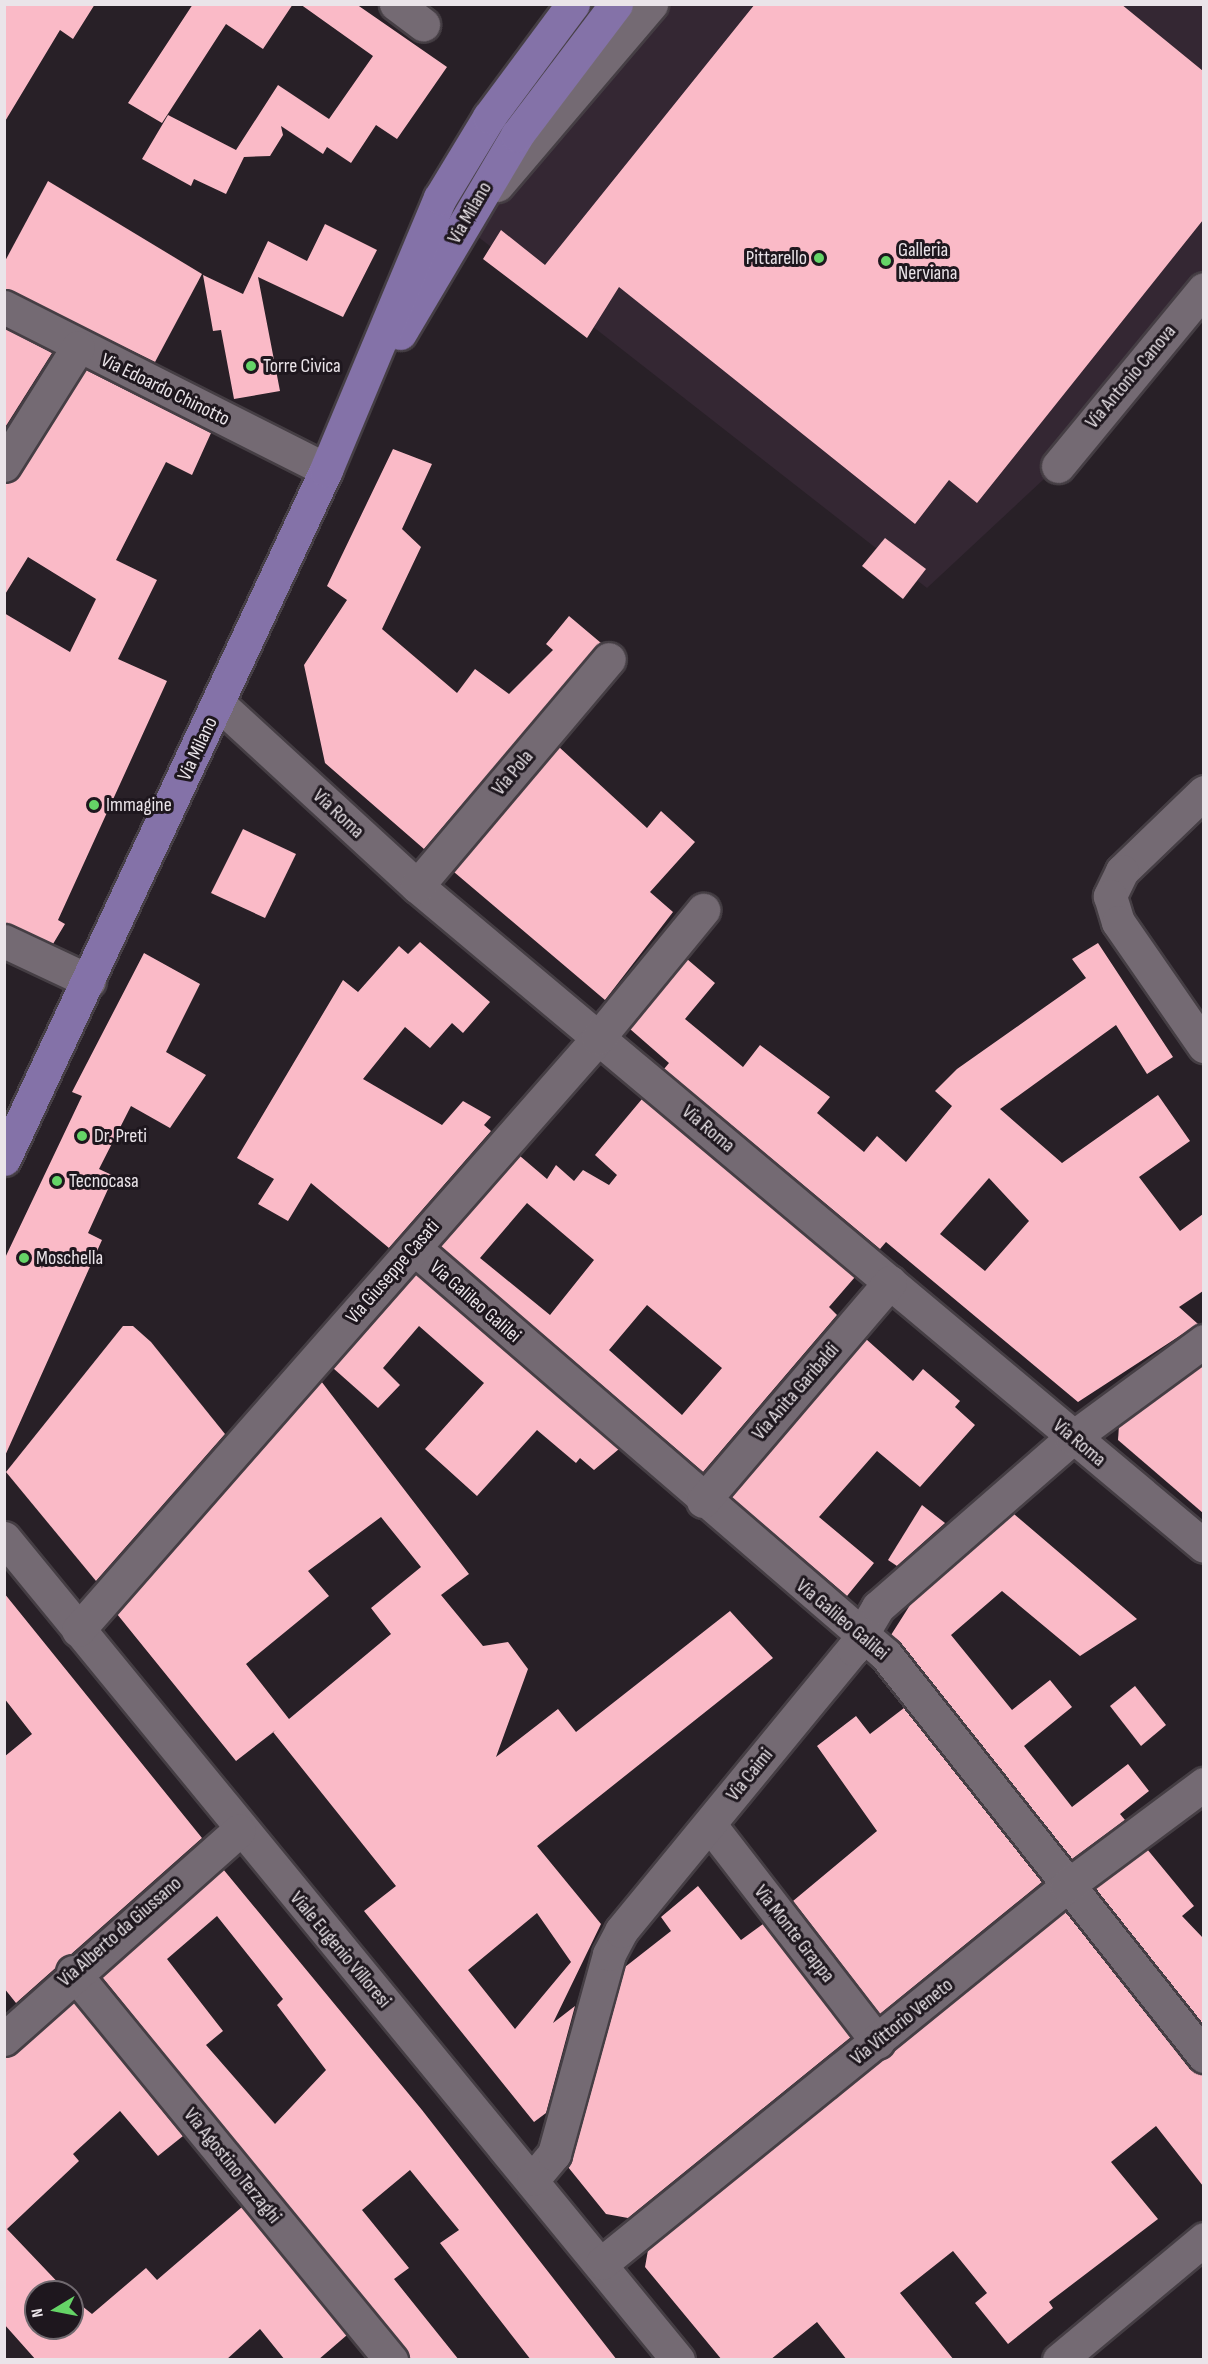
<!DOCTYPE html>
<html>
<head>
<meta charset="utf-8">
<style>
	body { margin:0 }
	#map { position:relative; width:1208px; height:2364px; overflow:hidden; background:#282027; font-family:"Sofia Sans Condensed",sans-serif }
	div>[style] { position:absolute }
	.built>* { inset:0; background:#342733 }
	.building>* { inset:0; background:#fabac7 }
	.roads { filter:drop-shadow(2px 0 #453e44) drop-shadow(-2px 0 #453e44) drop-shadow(0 2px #453e44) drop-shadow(0 -2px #453e44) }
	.minor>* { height:33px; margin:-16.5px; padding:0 16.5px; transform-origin:16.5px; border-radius:16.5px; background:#746a73 }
	.major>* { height:33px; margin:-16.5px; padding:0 16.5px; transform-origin:16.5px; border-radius:16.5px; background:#8472a8 }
	.dots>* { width:16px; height:16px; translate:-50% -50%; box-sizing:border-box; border:3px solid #1e171e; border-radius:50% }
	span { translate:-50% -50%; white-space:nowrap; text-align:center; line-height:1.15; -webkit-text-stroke:6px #1e171e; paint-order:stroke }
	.street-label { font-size:20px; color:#eae4e9 }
	.poi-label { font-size:20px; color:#eae4e9 }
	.left { translate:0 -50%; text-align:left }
	.right { translate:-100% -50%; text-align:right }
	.frame { position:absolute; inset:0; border:6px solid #eae4e9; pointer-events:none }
	.north { position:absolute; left:24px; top:2280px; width:60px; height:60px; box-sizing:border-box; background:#1e171e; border:2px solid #70696f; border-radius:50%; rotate:260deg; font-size:16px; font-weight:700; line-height:24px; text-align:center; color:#eae4e9 }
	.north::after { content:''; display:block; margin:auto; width:21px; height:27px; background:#65d467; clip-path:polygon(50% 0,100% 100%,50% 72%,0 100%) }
</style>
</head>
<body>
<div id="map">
	<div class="built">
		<div style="clip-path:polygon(616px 5px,1203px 5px,1203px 289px,1058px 466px,927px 588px,463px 225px)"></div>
	</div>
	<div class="building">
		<div style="clip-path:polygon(4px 4px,95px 4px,73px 39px,60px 30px,4px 123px)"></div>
		<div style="clip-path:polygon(193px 4px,293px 4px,263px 49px,226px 24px,162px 123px,128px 103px)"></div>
		<div style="clip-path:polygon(300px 4px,356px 4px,447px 67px,397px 139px,376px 125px,351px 163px,327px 147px,323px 154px,281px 126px,283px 135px,270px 156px,244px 157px,226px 194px,194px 179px,191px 186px,142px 159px,168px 115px,236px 150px,278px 85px,329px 119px,373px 56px)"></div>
		<div style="clip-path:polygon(755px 4px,1121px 4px,1203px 71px,1203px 220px,977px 503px,949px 480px,915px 524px,619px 287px,587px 338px,483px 259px,501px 230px,545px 265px)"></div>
		<div style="clip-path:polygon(48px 181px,202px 274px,155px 362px,4px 289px,4px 263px)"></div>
		<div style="clip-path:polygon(325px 224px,377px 250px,343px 317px,258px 277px,280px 391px,234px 399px,221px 330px,213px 331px,203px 275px,243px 294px,268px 241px,307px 261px)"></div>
		<div style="clip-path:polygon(4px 328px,52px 353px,4px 429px)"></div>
		<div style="clip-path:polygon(86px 370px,211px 433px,192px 475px,166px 462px,116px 560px,157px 580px,118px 659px,167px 681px,58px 920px,65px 924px,53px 944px,4px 923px,4px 613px,70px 652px,96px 599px,28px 557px,4px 596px,4px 484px,20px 475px)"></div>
		<div style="clip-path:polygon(393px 449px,432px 464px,402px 529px,421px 547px,382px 629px,457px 693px,475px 669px,509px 694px,553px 650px,546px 644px,569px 616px,601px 643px,424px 849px,325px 763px,304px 665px,347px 600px,327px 586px)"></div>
		<div style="clip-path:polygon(885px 538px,926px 569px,903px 599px,862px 566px)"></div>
		<div style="clip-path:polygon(559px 747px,647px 828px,661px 811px,695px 842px,650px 892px,673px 912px,605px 1000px,454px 872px)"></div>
		<div style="clip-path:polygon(243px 829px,296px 854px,265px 918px,211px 893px)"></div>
		<div style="clip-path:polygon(420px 942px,490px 1002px,463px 1033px,452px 1023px,430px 1048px,405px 1027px,363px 1079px,442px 1125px,463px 1101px,491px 1117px,484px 1125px,491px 1131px,389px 1248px,311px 1183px,288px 1221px,258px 1204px,274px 1179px,237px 1158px,343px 980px,358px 992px,399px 946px,408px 954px)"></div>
		<div style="clip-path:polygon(evenodd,1098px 943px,1173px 1057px,1147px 1074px,1116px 1025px,1000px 1109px,1062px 1163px,1158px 1095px,1190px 1141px,1139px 1177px,1180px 1231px,1203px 1214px,1203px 1291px,1179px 1307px,1198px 1324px,1078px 1402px,886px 1242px,880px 1249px,664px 1069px,669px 1063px,630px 1029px,687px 959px,715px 983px,685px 1019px,743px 1067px,760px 1045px,830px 1097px,817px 1113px,864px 1152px,877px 1136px,906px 1162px,952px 1106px,935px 1091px,957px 1069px,1086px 978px,1072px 959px,1098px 943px,989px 1178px,1029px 1221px,985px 1271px,940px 1234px,989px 1178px)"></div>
		<div style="clip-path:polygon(144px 953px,200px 984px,166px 1052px,206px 1075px,170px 1128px,131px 1106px,99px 1169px,114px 1176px,88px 1233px,102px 1240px,4px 1458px,4px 1260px,82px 1096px,72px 1092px)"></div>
		<div style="clip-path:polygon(evenodd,642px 1099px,855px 1277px,829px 1307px,837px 1315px,703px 1472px,440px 1246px,520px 1156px,547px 1179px,556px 1165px,574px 1181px,583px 1170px,609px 1185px,617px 1175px,595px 1155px,642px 1099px,527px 1203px,594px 1260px,550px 1315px,480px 1258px,527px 1203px,642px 1099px,647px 1305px,722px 1368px,682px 1415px,609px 1350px,647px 1305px)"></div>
		<div style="clip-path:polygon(416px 1274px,619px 1449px,594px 1470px,580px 1458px,576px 1463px,537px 1430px,477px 1496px,425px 1449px,484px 1383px,419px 1326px,383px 1368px,400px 1385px,378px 1408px,333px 1368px)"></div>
		<div style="clip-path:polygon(123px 1326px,133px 1326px,151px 1342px,225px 1434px,96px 1581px,6px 1472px)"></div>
		<div style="clip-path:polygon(866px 1339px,913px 1381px,923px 1369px,960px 1401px,955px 1407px,975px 1425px,920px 1487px,877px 1451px,819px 1517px,874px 1563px,847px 1596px,731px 1497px)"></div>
		<div style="clip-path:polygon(1203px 1365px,1203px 1513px,1118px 1440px,1119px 1426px)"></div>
		<div style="clip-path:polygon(evenodd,321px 1381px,469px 1574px,441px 1595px,483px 1646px,508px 1642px,528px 1669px,496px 1757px,558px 1709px,576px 1732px,730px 1611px,773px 1658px,537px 1846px,601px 1924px,553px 2023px,575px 2006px,546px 2113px,534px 2122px,364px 1911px,396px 1886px,273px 1732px,276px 1730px,236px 1761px,117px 1614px,321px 1381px,381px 1517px,421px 1567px,371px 1608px,391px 1634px,289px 1719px,246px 1664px,329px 1596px,308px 1571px,381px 1517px,321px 1381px,537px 1913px,571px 1962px,515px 2029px,468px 1970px,537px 1913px)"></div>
		<div style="clip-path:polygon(922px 1505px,945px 1523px,897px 1566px,888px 1560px)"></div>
		<div style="clip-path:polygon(1014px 1514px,1137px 1619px,1080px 1656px,1002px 1591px,951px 1635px,1012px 1710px,1050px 1680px,1072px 1707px,1024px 1746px,1072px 1807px,1128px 1764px,1149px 1791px,1120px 1814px,1125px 1820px,1072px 1859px,891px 1635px,912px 1602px)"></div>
		<div style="clip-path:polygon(4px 1593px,202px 1838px,16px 2003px,4px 1988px,4px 1757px,32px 1734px,4px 1698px)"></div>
		<div style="clip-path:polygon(1135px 1686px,1166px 1725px,1141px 1746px,1110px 1706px)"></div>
		<div style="clip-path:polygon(904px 1708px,1042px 1882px,880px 2014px,793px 1901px,877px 1831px,817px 1746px,856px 1716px,870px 1734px)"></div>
		<div style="clip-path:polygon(1147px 1849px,1194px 1906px,1182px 1916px,1203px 1938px,1203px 2025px,1095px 1888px)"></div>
		<div style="clip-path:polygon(evenodd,223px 1869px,422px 2110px,617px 2360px,531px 2360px,440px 2243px,459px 2230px,410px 2170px,362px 2210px,409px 2268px,394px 2279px,459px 2360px,412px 2360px,102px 1977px,223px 1869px,217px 1916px,283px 1999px,277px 2005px,326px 2070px,275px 2124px,206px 2045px,223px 2031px,167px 1959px,217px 1916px)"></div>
		<div style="clip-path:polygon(698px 1886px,741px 1940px,763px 1924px,851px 2037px,628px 2218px,606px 2214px,568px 2167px,625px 1967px,671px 1931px,661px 1917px)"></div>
		<div style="clip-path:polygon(1065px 1911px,1189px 2068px,1203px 2074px,1203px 2186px,1156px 2126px,1111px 2162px,1158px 2219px,1049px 2302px,1053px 2308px,1008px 2344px,975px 2303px,987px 2293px,953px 2251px,900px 2293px,954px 2360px,847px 2360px,817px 2322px,770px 2360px,722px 2360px,645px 2267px,648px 2250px)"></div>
		<div style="clip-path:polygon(74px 2002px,183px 2136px,158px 2156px,120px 2111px,73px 2154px,79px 2161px,7px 2229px,67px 2292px,36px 2292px,36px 2328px,72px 2328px,72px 2298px,92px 2314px,146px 2268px,157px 2280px,242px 2207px,347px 2335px,318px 2360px,285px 2360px,260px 2329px,226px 2360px,36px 2360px,4px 2324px,4px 2057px)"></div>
	</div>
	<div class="roads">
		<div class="minor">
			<div style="left:396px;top:4px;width:34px;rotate:37deg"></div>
			<div style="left:497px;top:185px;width:238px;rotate:-49.6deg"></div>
			<div style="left:4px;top:307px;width:361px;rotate:26.8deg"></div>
			<div style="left:4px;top:465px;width:139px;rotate:-57.9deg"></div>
			<div style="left:1058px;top:466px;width:229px;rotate:-50.5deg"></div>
			<div style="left:219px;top:704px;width:269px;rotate:42.6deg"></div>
			<div style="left:417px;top:886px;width:1027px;rotate:39.98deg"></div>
			<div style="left:1204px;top:792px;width:114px;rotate:136.1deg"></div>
			<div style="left:1122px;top:871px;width:28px;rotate:116deg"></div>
			<div style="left:1110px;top:896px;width:27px;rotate:73deg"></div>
			<div style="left:1118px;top:922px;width:151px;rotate:55.3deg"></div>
			<div style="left:417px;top:886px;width:297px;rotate:-49.8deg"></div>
			<div style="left:4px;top:941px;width:94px;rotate:25.2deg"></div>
			<div style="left:414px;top:1248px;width:623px;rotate:40.77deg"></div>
			<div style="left:886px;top:1655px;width:512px;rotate:51.58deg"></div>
			<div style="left:703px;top:1501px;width:288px;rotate:-49.5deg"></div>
			<div style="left:4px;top:1538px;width:1063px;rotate:50.65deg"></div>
			<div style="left:78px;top:1630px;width:788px;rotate:-48.7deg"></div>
			<div style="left:598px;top:1038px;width:166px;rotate:-50.6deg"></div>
			<div style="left:710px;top:1825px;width:274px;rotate:52.3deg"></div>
			<div style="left:73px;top:1972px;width:502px;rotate:50.66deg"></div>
			<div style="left:4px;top:2039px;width:314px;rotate:-41.6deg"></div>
			<div style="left:533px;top:2179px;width:33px;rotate:-50deg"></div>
			<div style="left:554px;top:2154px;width:207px;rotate:-74.6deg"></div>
			<div style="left:609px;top:1954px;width:26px;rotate:-62deg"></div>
			<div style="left:621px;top:1931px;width:365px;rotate:-50.6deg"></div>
			<div style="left:853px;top:1649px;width:49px;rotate:-59.2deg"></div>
			<div style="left:878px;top:1607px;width:257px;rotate:-41.1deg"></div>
			<div style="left:1072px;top:1438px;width:164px;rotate:-36.3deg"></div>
			<div style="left:602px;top:2263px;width:599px;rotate:-39.03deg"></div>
			<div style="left:1067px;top:1886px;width:171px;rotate:-36.7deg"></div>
			<div style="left:1059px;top:2360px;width:189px;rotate:-39.8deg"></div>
		</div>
		<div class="major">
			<div style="left:400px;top:333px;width:230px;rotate:-59.4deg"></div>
			<div style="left:517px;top:135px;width:164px;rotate:-52.9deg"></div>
			<div style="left:4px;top:1159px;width:761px;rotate:-64.95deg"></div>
			<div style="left:326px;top:470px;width:295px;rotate:-67.3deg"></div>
			<div style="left:440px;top:198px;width:95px;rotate:-58.8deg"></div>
			<div style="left:489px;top:117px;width:141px;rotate:-53.4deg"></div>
		</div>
	</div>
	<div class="dots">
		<div style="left:819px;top:258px;background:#65d467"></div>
		<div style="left:886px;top:261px;background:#65d467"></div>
		<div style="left:251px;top:366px;background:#65d467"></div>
		<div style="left:94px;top:805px;background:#65d467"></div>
		<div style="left:82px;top:1136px;background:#65d467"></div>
		<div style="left:57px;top:1181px;background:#65d467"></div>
		<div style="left:24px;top:1258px;background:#65d467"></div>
	</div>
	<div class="street-label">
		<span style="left:470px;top:213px;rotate:-60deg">Via Milano</span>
		<span style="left:1131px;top:377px;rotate:-50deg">Via Antonio Canova</span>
		<span style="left:165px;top:390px;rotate:26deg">Via Edoardo Chinotto</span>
		<span style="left:198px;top:749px;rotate:-65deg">Via Milano</span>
		<span style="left:513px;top:773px;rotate:-50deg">Via Pola</span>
		<span style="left:338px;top:814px;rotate:43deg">Via Roma</span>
		<span style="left:708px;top:1129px;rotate:40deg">Via Roma</span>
		<span style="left:393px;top:1272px;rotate:-49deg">Via Giuseppe Casati</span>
		<span style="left:475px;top:1302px;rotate:41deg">Via Galileo Galilei</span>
		<span style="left:796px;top:1392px;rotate:-49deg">Via Anita Garibaldi</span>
		<span style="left:1079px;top:1443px;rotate:40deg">Via Roma</span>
		<span style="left:842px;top:1620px;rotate:40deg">Via Galileo Galilei</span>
		<span style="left:750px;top:1775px;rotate:-51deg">Via Caimi</span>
		<span style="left:120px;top:1932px;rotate:-41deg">Via Alberto da Giussano</span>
		<span style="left:794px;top:1934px;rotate:52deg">Via Monte Grappa</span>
		<span style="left:340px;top:1950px;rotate:50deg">Viale Eugenio Villoresi</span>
		<span style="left:902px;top:2022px;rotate:-39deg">Via Vittorio Veneto</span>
		<span style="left:232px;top:2166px;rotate:51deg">Via Agostino Terzaghi</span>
	</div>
	<div class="poi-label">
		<span class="left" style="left:898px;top:262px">Galleria<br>Nerviana</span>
		<span class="right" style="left:807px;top:258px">Pittarello</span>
		<span class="left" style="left:263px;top:366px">Torre Civica</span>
		<span class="left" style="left:106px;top:805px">Immagine</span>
		<span class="left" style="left:94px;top:1136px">Dr. Preti</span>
		<span class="left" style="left:69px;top:1181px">Tecnocasa</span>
		<span class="left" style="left:36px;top:1258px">Moschella</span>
	</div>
	<div class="frame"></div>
	<div class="north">N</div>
</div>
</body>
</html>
